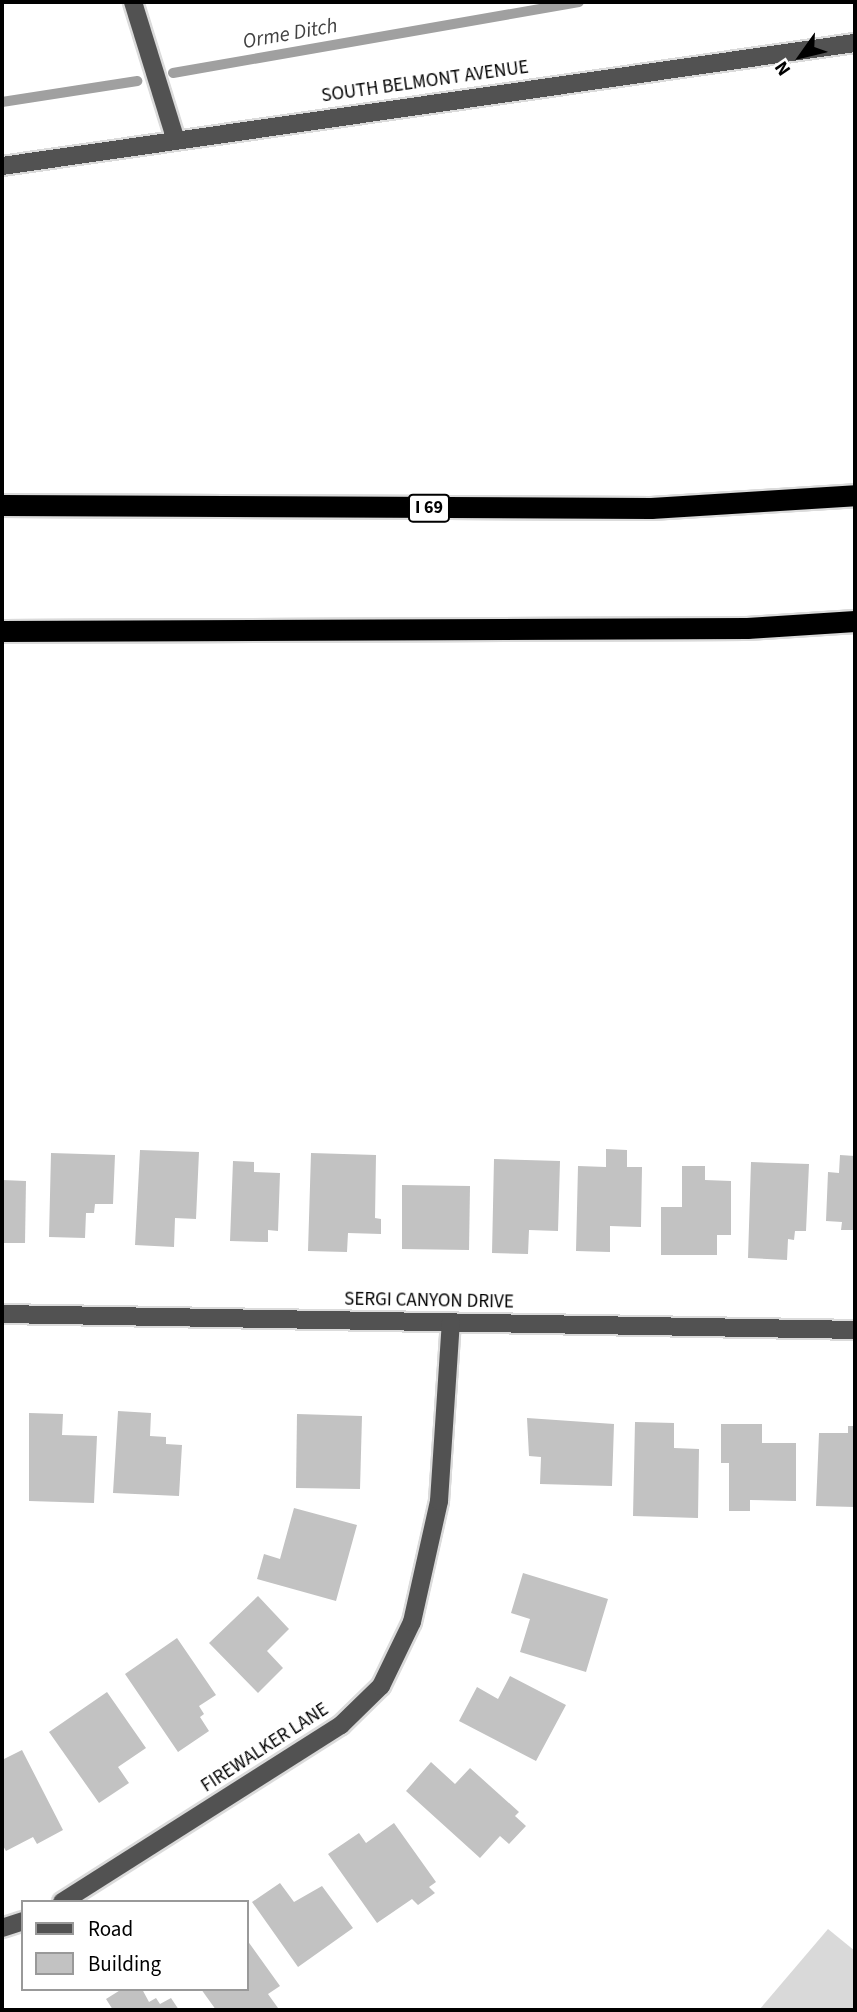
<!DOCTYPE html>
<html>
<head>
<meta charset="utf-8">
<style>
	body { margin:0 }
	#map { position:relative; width:857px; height:2012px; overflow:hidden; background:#fff; font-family:"Source Sans 3",sans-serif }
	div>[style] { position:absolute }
	.green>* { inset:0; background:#d9d9d9 }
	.stream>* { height:10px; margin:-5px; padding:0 5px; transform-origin:5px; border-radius:5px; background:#a0a0a0 }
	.building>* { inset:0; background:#c2c2c2 }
	.roads { filter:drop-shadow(2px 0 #dbdbdb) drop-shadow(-2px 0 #dbdbdb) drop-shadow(0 2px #dbdbdb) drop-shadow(0 -2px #dbdbdb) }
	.minor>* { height:18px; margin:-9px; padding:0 9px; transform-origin:9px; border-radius:9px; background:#525252 }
	.highway>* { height:21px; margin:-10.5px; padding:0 10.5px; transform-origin:10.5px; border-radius:10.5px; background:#000 }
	span { translate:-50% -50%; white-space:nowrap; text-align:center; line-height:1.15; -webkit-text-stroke:6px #fff; paint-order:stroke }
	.shield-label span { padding:2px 5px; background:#fff; border:2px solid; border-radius:5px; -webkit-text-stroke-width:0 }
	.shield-label { font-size:18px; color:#000; font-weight:700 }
	.street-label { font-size:19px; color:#000 }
	.water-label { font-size:21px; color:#414141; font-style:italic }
	.frame { position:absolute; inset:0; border:4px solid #000; pointer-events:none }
	.legend { position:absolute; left:21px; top:1900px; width:228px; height:91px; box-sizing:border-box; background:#fff; border:2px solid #999; margin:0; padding:9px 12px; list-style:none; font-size:21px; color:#000 }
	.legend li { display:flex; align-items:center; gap:14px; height:35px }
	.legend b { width:35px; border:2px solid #999 }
	.north { position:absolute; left:766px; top:21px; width:70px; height:70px; -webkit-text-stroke:5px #fff; paint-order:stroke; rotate:236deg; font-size:19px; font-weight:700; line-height:28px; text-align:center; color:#000 }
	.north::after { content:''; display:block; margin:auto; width:24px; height:32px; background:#000; clip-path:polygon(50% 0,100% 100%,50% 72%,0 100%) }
</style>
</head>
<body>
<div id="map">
	<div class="green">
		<div style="clip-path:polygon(828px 1929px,855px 1951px,855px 2010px,759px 2010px)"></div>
	</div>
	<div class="stream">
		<div style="left:173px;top:73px;width:412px;rotate:-9.9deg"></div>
		<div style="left:2px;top:102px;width:137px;rotate:-8.8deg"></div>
	</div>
	<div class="building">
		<div style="clip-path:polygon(606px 1149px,627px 1150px,627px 1167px,642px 1167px,641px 1227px,610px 1226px,610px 1252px,576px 1251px,578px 1166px,606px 1167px)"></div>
		<div style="clip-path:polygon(140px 1150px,199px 1152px,196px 1219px,175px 1218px,174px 1247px,135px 1245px)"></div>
		<div style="clip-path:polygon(51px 1153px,115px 1155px,113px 1204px,95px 1204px,94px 1213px,86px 1213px,85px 1238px,49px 1237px)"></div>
		<div style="clip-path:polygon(311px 1153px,376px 1155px,375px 1218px,381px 1219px,381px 1234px,348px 1233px,347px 1252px,308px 1251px)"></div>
		<div style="clip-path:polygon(840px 1155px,855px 1156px,855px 1230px,841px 1230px,842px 1222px,826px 1221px,828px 1172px,839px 1173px)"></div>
		<div style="clip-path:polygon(494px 1159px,560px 1161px,558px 1231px,529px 1230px,528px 1254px,492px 1253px)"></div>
		<div style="clip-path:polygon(233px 1161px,254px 1162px,254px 1172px,280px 1173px,278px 1231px,268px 1230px,268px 1242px,230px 1241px)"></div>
		<div style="clip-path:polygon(751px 1162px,809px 1164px,806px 1231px,795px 1231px,794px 1240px,788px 1239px,787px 1260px,748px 1258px)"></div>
		<div style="clip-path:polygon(682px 1166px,705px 1166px,705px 1180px,731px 1181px,731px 1235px,717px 1235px,717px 1255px,661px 1255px,661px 1207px,682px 1207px)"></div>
		<div style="clip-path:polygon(2px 1180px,26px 1181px,25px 1243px,2px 1243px)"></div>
		<div style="clip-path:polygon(402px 1185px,470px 1186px,469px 1250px,402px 1249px)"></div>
		<div style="clip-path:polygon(118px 1411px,151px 1413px,150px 1436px,166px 1437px,166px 1444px,182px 1445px,179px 1496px,113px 1493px)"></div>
		<div style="clip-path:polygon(29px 1413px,63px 1414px,62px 1435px,97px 1436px,94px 1503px,29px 1501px)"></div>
		<div style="clip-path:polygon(297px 1414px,362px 1416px,360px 1489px,296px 1488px)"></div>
		<div style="clip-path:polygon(527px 1418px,614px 1424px,612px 1486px,540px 1484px,541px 1457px,529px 1456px)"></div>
		<div style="clip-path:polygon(635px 1422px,674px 1423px,674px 1448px,699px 1449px,698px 1518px,633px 1516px)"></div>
		<div style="clip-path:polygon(721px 1424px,762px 1424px,762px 1443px,796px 1443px,796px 1501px,750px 1500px,750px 1511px,729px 1511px,729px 1463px,721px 1463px)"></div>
		<div style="clip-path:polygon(848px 1426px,855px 1426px,855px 1507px,816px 1506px,819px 1433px,848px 1433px)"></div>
		<div style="clip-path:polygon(294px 1508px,357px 1525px,336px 1601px,257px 1579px,264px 1554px,280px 1559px)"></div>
		<div style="clip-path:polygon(523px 1573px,608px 1599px,586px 1672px,520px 1652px,530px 1619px,511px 1613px)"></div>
		<div style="clip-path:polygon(258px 1596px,289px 1629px,267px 1651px,283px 1668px,258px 1693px,209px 1643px)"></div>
		<div style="clip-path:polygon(177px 1638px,216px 1695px,199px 1706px,204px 1714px,200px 1717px,209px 1731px,178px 1752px,125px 1674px)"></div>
		<div style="clip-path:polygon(510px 1676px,566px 1705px,536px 1761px,459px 1721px,477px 1687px,498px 1699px)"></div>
		<div style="clip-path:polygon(107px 1692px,146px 1748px,118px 1767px,129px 1783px,99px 1803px,49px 1732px)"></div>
		<div style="clip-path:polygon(22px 1750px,63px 1830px,37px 1844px,33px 1837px,6px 1851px,2px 1844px,2px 1760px)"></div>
		<div style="clip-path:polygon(431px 1762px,455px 1784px,470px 1768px,519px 1812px,515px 1816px,526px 1826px,509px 1844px,500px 1836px,480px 1858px,406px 1791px)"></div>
		<div style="clip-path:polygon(394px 1823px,436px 1882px,429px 1887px,435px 1893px,418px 1905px,412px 1899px,377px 1923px,328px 1854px,359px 1833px,366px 1843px)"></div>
		<div style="clip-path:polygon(280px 1883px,294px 1902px,322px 1886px,353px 1928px,298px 1967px,252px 1902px)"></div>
		<div style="clip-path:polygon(247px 1940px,280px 1986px,268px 1994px,278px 2008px,216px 2010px,201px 1989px,247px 1989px)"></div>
		<div style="clip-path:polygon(122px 1989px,142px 1989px,149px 2002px,156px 1998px,160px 2004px,171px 1998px,179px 2010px,113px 2010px,106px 1999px)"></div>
	</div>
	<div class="roads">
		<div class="minor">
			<div style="left:133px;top:2px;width:142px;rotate:72.8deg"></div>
			<div style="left:2px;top:166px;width:862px;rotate:-8.21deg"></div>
			<div style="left:2px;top:1314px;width:853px;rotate:1.07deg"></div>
			<div style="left:62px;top:1902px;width:330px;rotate:-32.4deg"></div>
			<div style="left:341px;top:1725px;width:56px;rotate:-44.3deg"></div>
			<div style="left:381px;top:1686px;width:71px;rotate:-64.2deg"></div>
			<div style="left:412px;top:1622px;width:124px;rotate:-77.4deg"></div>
			<div style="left:439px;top:1501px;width:179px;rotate:-86.2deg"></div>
			<div style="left:2px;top:1928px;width:22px;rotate:-18deg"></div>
		</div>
		<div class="highway">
			<div style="left:2px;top:505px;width:649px;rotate:0.26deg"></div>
			<div style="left:651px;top:508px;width:204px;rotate:-3.6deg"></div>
			<div style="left:2px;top:631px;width:745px;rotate:-0.23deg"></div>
			<div style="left:747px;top:628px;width:108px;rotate:-3.7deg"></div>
		</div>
	</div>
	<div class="shield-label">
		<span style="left:429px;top:508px">I 69</span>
	</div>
	<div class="street-label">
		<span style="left:425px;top:82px;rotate:-8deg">SOUTH BELMONT AVENUE</span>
		<span style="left:429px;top:1301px;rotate:1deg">SERGI CANYON DRIVE</span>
		<span style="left:265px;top:1748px;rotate:-33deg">FIREWALKER LANE</span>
	</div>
	<div class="water-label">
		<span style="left:290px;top:33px;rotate:-10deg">Orme Ditch</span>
	</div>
	<div class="frame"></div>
	<ul class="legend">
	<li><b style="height:9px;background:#525252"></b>Road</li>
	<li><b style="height:19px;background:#c2c2c2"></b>Building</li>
	</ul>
	<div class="north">N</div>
</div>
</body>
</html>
